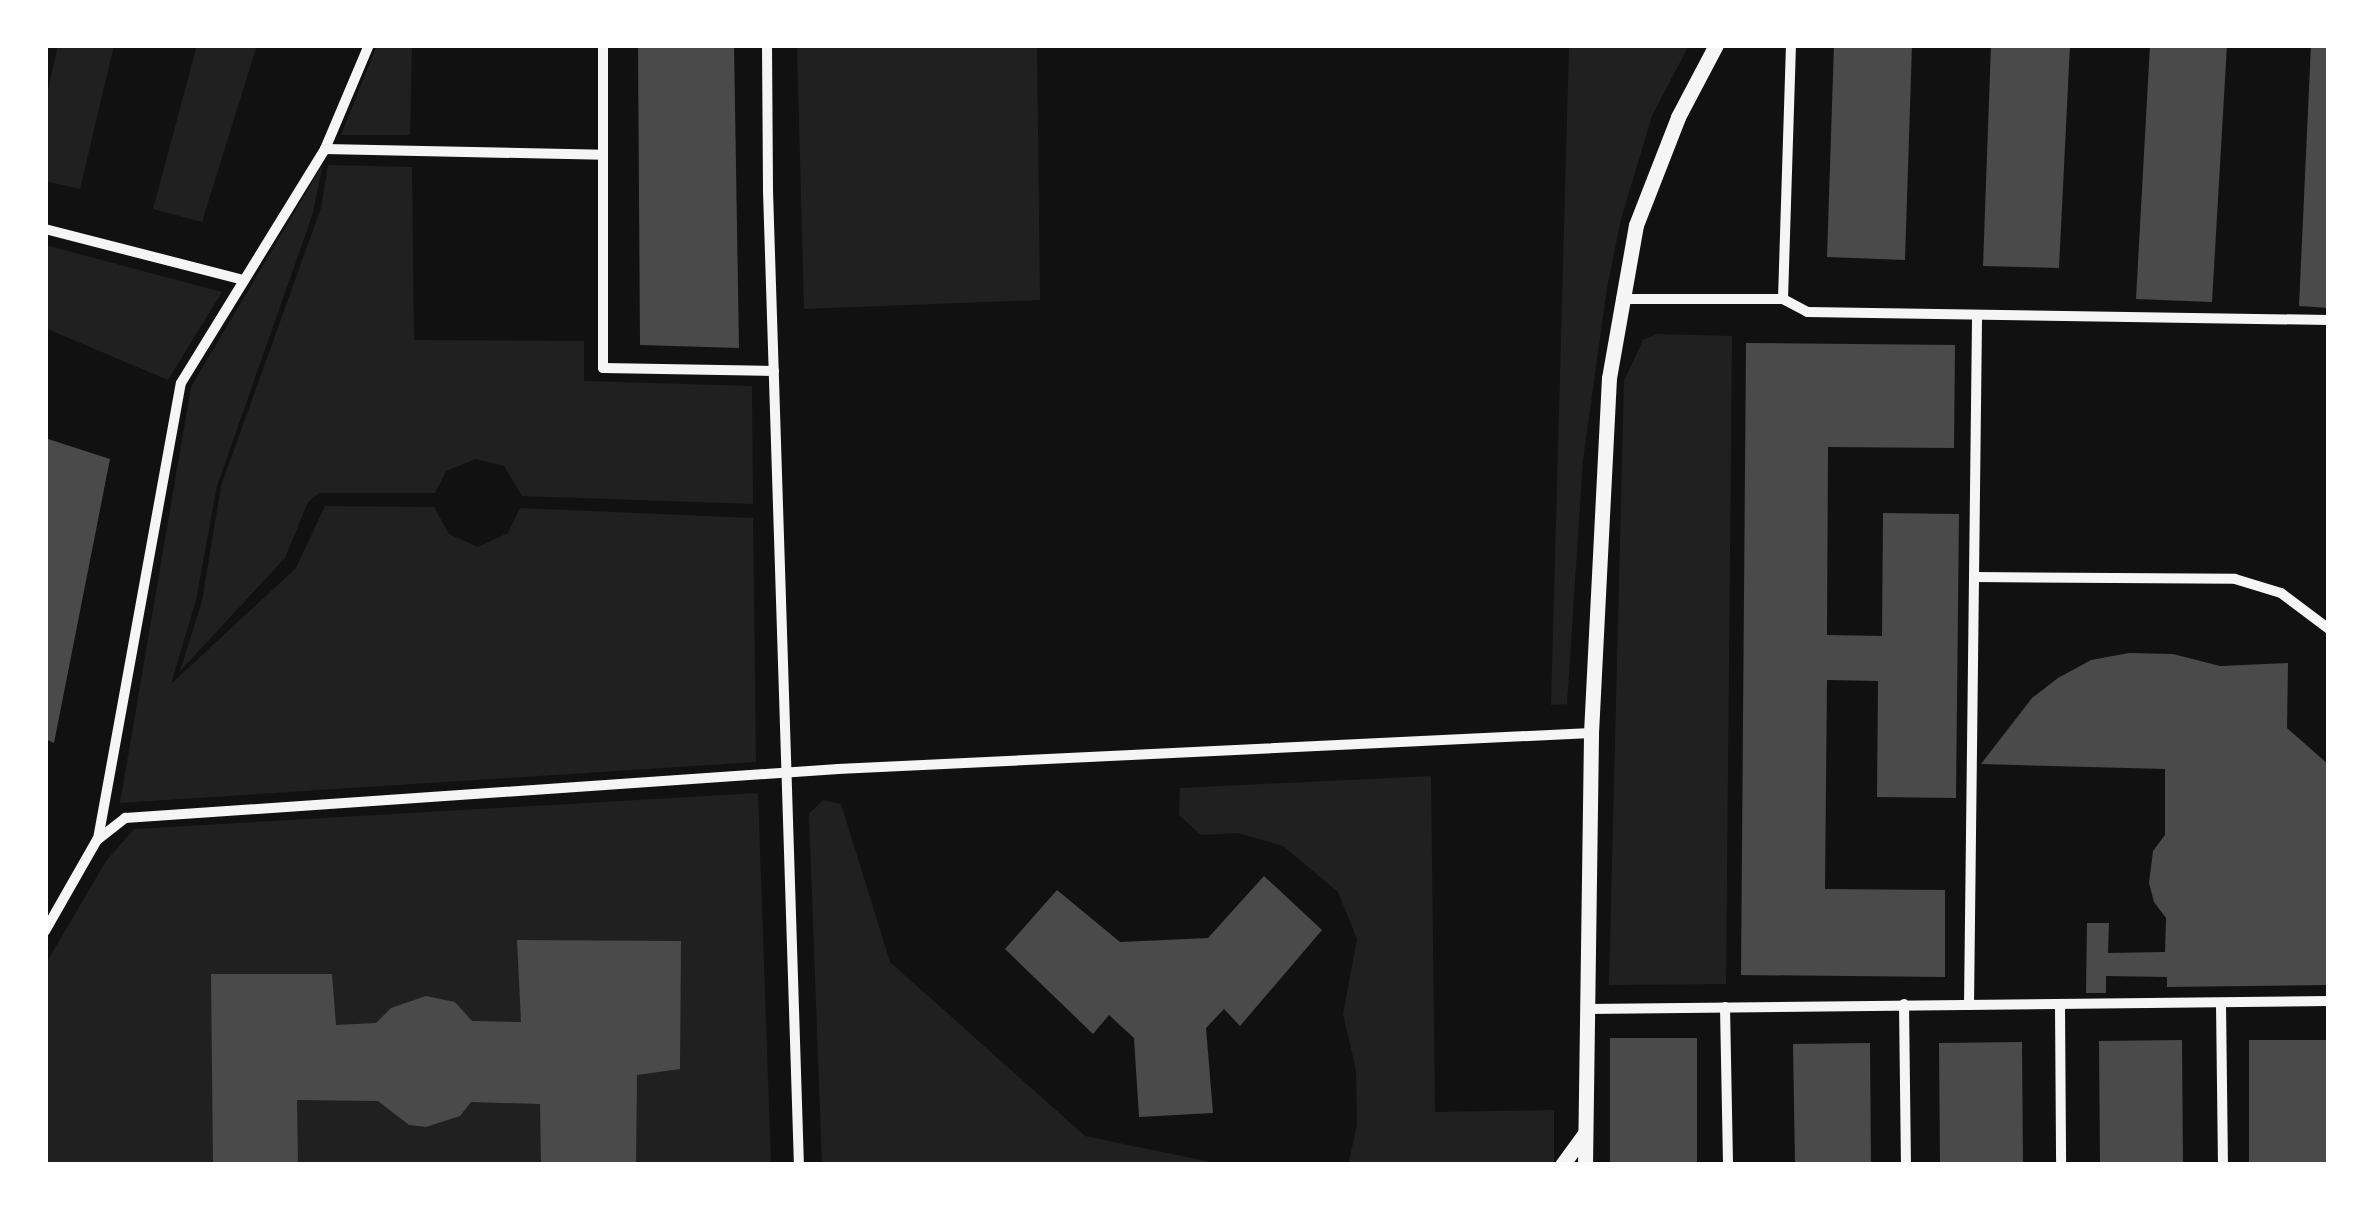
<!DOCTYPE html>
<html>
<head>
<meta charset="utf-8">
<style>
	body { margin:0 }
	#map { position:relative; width:2374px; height:1210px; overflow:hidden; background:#111; font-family:Karla,sans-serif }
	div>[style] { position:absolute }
	.green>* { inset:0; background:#202020 }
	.building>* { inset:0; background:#4a4a4a }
	.minor>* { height:10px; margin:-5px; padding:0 5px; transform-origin:5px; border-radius:5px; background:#f5f5f5 }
	.tertiary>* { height:15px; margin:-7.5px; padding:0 7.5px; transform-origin:7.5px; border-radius:7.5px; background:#f5f5f5 }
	span { translate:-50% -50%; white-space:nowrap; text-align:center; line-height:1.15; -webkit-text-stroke:8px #fff; paint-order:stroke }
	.frame { position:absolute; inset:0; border:48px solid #fff; pointer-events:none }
</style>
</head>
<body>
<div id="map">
	<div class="green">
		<div style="clip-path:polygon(58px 45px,114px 45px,80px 189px,45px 181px,45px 103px)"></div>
		<div style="clip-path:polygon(197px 45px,257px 45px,202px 222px,153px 209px)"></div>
		<div style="clip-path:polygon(377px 45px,412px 45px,410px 135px,341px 135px)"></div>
		<div style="clip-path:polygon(797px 45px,1037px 45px,1040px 300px,804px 309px)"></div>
		<div style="clip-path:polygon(1569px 45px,1689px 45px,1652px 116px,1621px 219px,1607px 288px,1583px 460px,1567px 704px,1551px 705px)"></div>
		<div style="clip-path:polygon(323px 164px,312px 216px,217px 486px,196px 600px,171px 684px,296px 568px,325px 506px,434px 507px,449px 534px,478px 547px,508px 533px,520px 508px,753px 518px,756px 762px,120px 803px,191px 387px)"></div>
		<div style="clip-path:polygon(328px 165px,412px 167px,414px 340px,584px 341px,584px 381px,752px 386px,753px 504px,522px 496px,504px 466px,476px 459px,446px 471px,435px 493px,319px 493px,308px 502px,285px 558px,180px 671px,202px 601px,221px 486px,321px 208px)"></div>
		<div style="clip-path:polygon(45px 245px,222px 292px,168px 380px,45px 328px)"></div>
		<div style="clip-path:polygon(1657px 334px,1732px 336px,1726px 984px,1609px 985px,1624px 381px,1643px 340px)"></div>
		<div style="clip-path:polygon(1431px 776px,1435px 1112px,1554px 1110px,1554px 1165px,1348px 1165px,1357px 1125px,1356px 1070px,1343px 1014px,1357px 939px,1338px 892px,1283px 846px,1238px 833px,1201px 835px,1179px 815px,1180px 788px)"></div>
		<div style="clip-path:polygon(758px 793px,771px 1165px,45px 1165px,45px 965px,106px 861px,134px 829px)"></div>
		<div style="clip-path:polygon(823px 800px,841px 804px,890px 962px,1085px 1136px,1225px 1165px,822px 1165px,809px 814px)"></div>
	</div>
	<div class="building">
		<div style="clip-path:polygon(638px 45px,734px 45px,739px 348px,640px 345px)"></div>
		<div style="clip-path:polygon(1834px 45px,1912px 45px,1905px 260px,1827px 257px)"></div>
		<div style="clip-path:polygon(1991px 45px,2070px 45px,2059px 268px,1983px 266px)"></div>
		<div style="clip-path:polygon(2150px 45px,2227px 45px,2212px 302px,2136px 299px)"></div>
		<div style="clip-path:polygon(2311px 45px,2329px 45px,2329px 308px,2299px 306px)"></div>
		<div style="clip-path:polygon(1746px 343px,1955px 345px,1954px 448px,1828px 447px,1827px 635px,1882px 636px,1883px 513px,1959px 514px,1956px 798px,1877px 797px,1878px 681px,1827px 680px,1825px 889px,1945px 890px,1945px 977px,1741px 975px)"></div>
		<div style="clip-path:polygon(45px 438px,110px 459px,54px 743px,45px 739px)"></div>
		<div style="clip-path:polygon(2129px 653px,2173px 654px,2220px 666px,2288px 663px,2287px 728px,2329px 765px,2329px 985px,2167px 987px,2167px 977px,2106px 976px,2106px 993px,2086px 993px,2087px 923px,2109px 923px,2108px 953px,2165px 952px,2166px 918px,2154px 902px,2149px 883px,2153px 851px,2165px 835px,2165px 769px,1981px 764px,2032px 698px,2058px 678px,2091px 660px)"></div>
		<div style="clip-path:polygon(1264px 876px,1322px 930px,1240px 1026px,1224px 1009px,1206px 1028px,1213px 1113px,1139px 1117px,1134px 1038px,1109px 1015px,1093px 1034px,1005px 949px,1057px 890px,1120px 942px,1208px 938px)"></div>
		<div style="clip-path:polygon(517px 940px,681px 941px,680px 1069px,637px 1075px,636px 1165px,541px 1165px,540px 1104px,471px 1102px,460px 1116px,426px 1127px,409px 1125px,378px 1101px,297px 1100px,298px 1165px,213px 1165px,211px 974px,332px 974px,336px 1025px,376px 1023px,391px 1008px,426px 996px,455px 1002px,472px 1021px,521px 1022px)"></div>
		<div style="clip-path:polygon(1610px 1038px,1697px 1038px,1697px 1165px,1610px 1165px)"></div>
		<div style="clip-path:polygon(2182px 1040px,2183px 1165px,2100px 1165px,2099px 1041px)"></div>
		<div style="clip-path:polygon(2249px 1040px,2326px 1040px,2326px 1165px,2249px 1165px)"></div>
		<div style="clip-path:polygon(2022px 1042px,2023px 1165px,1940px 1165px,1939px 1043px)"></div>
		<div style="clip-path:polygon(1870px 1043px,1871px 1165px,1795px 1165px,1793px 1044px)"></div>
	</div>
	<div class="minor">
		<div style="left:767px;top:45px;width:146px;rotate:89.6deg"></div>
		<div style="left:768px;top:191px;width:974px;rotate:88.18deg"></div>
		<div style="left:325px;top:149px;width:113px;rotate:-67.1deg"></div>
		<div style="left:603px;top:155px;width:213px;rotate:90deg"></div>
		<div style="left:603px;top:368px;width:171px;rotate:1deg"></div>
		<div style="left:45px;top:229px;width:204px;rotate:14.4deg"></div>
		<div style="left:1621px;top:299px;width:162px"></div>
		<div style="left:1783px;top:299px;width:27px;rotate:28deg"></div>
		<div style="left:1807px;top:312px;width:522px;rotate:0.88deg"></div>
		<div style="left:1783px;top:299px;width:254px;rotate:-88.2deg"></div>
		<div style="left:1976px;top:577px;width:259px;rotate:0.4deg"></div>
		<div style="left:2235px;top:579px;width:48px;rotate:16.9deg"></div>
		<div style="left:2281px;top:593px;width:60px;rotate:36.9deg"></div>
		<div style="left:98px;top:839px;width:463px;rotate:-79.7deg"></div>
		<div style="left:181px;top:383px;width:275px;rotate:-58.4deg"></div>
		<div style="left:325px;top:149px;width:278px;rotate:1.2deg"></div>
		<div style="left:603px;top:155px;width:110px;rotate:-90deg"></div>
		<div style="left:45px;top:931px;width:105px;rotate:-60.3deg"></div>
		<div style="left:97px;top:840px;width:36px;rotate:-38deg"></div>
		<div style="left:125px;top:818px;width:715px;rotate:-3.93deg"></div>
		<div style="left:838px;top:769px;width:754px;rotate:-2.74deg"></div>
		<div style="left:2221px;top:1003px;width:162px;rotate:89.3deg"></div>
		<div style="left:1904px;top:1004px;width:161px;rotate:89.3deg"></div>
		<div style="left:1969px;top:1005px;width:689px;rotate:-89.33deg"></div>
		<div style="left:2060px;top:1006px;width:159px;rotate:89.6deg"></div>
		<div style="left:1725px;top:1007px;width:158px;rotate:88.9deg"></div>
		<div style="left:1587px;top:1009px;width:742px;rotate:-0.62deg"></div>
	</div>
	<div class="tertiary">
		<div style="left:1562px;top:1165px;width:39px;rotate:-54deg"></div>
		<div style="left:1585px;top:1165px;width:432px;rotate:-89.2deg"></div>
		<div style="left:1591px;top:733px;width:355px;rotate:-87.1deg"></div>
		<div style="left:1609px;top:378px;width:155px;rotate:-80deg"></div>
		<div style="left:1636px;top:225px;width:116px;rotate:-68.7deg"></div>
		<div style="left:1678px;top:117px;width:81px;rotate:-62.2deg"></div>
	</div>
	<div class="frame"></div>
</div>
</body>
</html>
